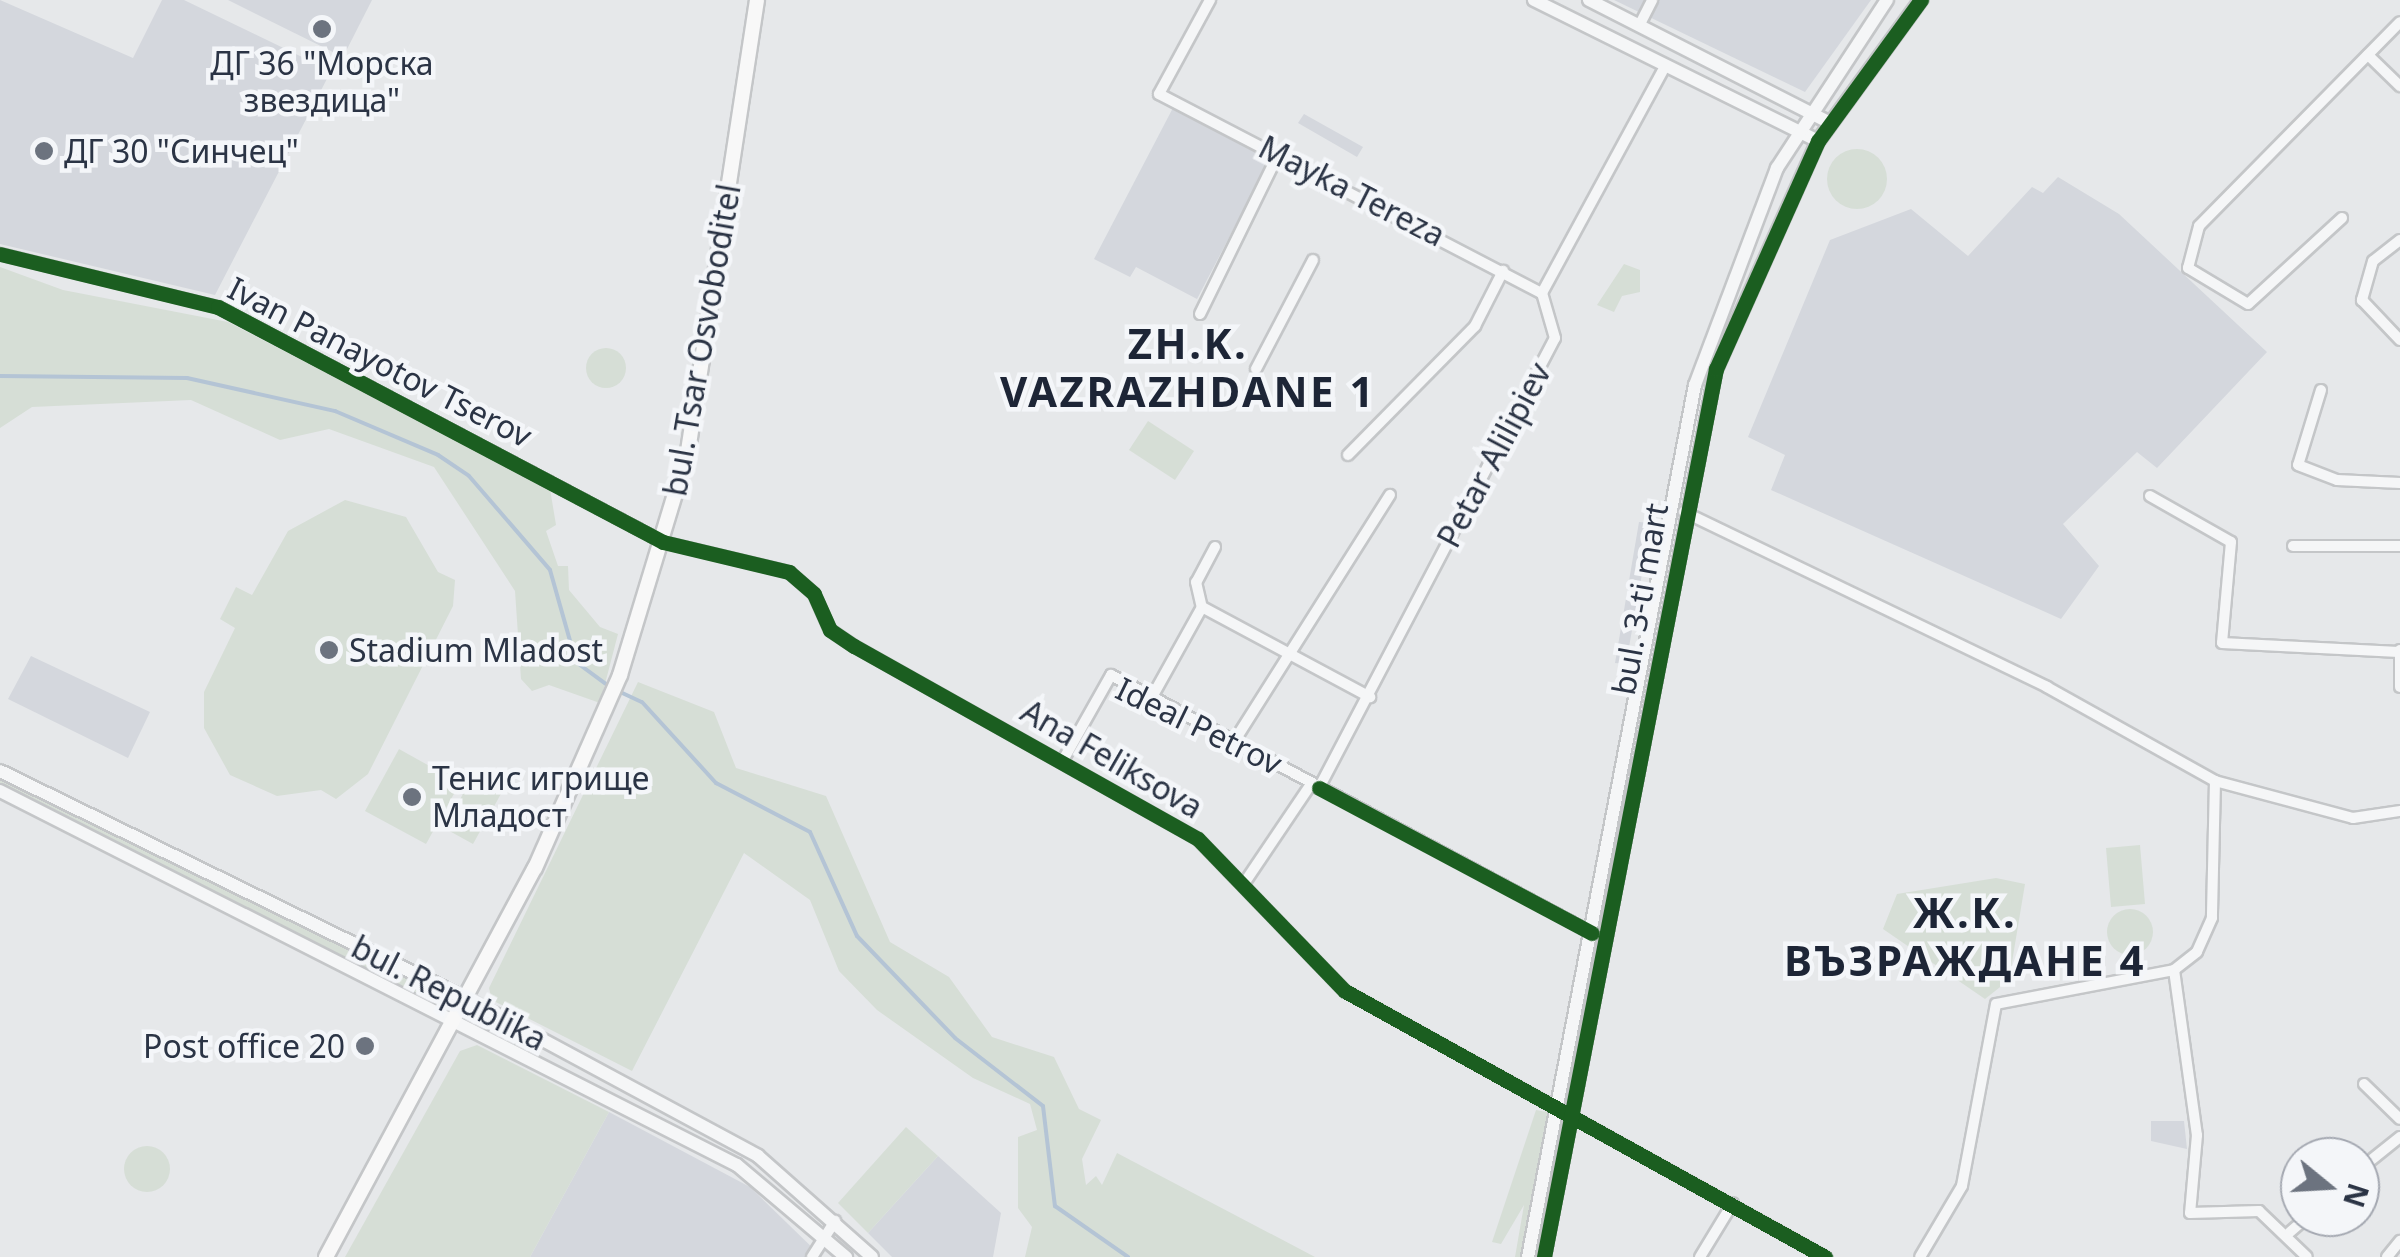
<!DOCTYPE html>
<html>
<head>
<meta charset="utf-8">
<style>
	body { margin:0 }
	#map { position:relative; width:2400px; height:1257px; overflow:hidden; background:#e6e8ea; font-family:"Noto Sans",sans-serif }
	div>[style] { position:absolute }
	.built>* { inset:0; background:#d4d7dd }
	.green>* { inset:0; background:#d6ded6 }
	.round { border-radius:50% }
	.stream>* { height:4px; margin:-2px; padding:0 2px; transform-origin:2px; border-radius:2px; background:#b4c4d5 }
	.roads { filter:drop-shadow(2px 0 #c4c6c8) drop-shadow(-2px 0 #c4c6c8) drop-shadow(0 2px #c4c6c8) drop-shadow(0 -2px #c4c6c8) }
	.minor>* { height:10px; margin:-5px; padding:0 5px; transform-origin:5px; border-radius:5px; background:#f5f6f7 }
	.tertiary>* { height:12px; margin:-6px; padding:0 6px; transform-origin:6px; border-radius:6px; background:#f5f6f7 }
	.secondary>* { height:14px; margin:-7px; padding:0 7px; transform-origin:7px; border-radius:7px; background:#f8f8f8 }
	.cycleway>* { height:15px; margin:-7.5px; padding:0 7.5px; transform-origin:7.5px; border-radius:7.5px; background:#1b5e20 }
	.dots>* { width:28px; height:28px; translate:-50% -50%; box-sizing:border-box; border:5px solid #f4f6f9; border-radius:50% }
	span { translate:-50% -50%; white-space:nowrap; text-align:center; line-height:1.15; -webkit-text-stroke:9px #f4f6f9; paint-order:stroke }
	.poi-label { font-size:32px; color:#2b3445 }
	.left { translate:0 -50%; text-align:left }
	.right { translate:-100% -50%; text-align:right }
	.street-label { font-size:32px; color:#2b3445 }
	.district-label { font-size:42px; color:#1d2536; font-weight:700; letter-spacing:2.5px }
	.north { position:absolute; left:2280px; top:1137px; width:100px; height:100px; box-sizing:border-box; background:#f4f6f9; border:2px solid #a4a8b1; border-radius:50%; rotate:108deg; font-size:28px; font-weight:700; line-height:40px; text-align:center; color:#2b3445 }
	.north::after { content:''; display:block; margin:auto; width:35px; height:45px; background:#6c737f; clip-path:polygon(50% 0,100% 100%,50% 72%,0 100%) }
</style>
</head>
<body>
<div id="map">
	<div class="built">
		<div style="clip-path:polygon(0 0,133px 58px,162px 0,184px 0,331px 71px,215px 295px,0 244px)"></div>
		<div style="clip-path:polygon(228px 0,372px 0,343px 57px)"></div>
		<div style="clip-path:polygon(1614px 0,1871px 0,1805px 92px)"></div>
		<div style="clip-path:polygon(1175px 104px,1272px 155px,1197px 299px,1136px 267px,1130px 277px,1094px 259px)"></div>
		<div style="clip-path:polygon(1304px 114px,1363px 147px,1357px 157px,1298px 123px)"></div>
		<div style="clip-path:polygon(2058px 177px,2119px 214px,2267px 352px,2157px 468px,2137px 452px,2063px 524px,2099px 566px,2061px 619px,1771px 490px,1785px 455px,1748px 437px,1830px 240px,1911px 209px,1968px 256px,2032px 187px,2043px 193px)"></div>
		<div style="clip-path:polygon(1639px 522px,1651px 523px,1626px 664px,1615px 663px)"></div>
		<div style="clip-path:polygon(31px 656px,150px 712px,128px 758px,8px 699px)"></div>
		<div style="clip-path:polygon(609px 1112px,750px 1187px,822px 1257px,530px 1257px)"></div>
		<div style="clip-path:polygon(2184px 1121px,2187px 1149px,2151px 1141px,2151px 1121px)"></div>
		<div style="clip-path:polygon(938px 1156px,1001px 1213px,993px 1257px,892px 1257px,868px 1233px)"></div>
	</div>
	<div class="green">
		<div class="round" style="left:1827px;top:149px;width:60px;height:60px"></div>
		<div style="clip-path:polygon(1624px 264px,1640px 270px,1640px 292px,1622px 296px,1614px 312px,1597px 305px)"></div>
		<div style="clip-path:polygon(0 267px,63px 290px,228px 322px,550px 489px,556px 525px,546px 531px,558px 566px,568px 566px,569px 590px,600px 627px,618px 634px,600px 703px,549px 685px,532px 691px,521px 679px,515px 591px,434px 467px,329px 429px,280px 440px,191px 400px,32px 407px,0 428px)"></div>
		<div class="round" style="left:586px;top:348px;width:40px;height:40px"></div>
		<div style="clip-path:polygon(1148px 421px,1194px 451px,1175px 480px,1129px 450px)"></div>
		<div style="clip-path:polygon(345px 500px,406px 517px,438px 572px,455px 580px,453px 606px,368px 774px,336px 799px,321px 790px,277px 796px,230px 775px,204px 728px,204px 692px,235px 628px,220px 619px,236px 587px,252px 595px,288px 531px)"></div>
		<div style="clip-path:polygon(638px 682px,714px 712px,736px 768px,826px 796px,890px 942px,949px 977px,992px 1037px,1054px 1057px,1079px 1109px,1101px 1120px,1082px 1159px,1086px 1185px,1096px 1176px,1102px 1185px,1117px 1153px,1315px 1257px,1025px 1257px,1032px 1227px,1018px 1208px,1018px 1137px,1037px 1130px,1030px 1104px,973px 1078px,877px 1010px,839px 971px,810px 900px,744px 853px,632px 1071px,492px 1000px,489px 988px)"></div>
		<div style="clip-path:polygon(399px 749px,460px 783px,426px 844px,365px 811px)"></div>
		<div style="clip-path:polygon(0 771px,439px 986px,430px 1005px,0 791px)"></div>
		<div style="clip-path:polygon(473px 776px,502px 792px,473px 844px,444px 828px)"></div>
		<div style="clip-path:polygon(2140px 845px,2145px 904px,2111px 907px,2106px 848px)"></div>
		<div style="clip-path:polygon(1996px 878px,2025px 884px,2009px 980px,1985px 999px,1883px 929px,1897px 894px)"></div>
		<div class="round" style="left:2107px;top:909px;width:46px;height:46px"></div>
		<div style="clip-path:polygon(477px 1045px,609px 1112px,530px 1257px,345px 1257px,460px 1051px)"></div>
		<div style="clip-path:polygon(1536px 1110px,1552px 1113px,1523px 1257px,1515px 1257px,1524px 1205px,1501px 1244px,1492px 1242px)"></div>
		<div style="clip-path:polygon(906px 1127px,938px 1156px,868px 1233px,838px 1203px)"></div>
		<div class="round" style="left:124px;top:1146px;width:46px;height:46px"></div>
	</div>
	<div class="stream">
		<div style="left:0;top:376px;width:187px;rotate:0.6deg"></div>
		<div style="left:187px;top:378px;width:152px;rotate:12.6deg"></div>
		<div style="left:335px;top:411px;width:112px;rotate:23.1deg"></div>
		<div style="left:438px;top:455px;width:37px;rotate:34deg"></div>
		<div style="left:469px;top:476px;width:124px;rotate:49.2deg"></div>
		<div style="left:550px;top:570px;width:96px;rotate:74.2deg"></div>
		<div style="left:576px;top:662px;width:42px;rotate:36.3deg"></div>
		<div style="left:618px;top:691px;width:26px;rotate:25deg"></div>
		<div style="left:642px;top:702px;width:110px;rotate:47.6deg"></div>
		<div style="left:716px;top:783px;width:106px;rotate:27.5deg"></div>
		<div style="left:810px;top:832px;width:114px;rotate:65.7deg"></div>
		<div style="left:857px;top:936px;width:141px;rotate:46.1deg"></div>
		<div style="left:955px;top:1038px;width:111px;rotate:37.7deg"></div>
		<div style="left:1043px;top:1106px;width:101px;rotate:83.2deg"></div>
		<div style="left:1055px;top:1206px;width:89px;rotate:34.9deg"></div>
	</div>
	<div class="roads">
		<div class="minor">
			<div style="left:1210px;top:0;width:107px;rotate:118.5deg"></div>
			<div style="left:1159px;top:94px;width:432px;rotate:27.5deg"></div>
			<div style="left:1640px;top:24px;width:27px;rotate:-63deg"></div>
			<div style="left:2368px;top:55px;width:45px;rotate:44.1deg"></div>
			<div style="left:2342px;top:218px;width:127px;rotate:137.5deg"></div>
			<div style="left:2248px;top:304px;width:70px;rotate:-149deg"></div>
			<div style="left:2188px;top:268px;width:43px;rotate:-75.3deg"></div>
			<div style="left:2199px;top:226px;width:286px;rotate:-45.4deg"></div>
			<div style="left:2400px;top:240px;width:34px;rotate:142deg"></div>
			<div style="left:2373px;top:261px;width:41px;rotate:105.8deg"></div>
			<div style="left:2362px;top:300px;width:55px;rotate:46.5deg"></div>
			<div style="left:0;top:254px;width:224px;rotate:13.7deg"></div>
			<div style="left:218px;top:307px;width:503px;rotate:27.84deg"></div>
			<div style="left:663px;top:542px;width:130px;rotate:13.4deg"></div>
			<div style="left:789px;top:572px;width:33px;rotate:41deg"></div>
			<div style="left:814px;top:594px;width:39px;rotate:66deg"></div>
			<div style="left:830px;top:630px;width:29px;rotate:34deg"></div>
			<div style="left:854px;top:646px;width:394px;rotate:29.3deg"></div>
			<div style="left:1198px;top:839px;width:211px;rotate:46deg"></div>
			<div style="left:1345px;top:991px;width:549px;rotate:28.99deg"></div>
			<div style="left:1200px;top:314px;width:179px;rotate:-63.9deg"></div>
			<div style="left:1256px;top:369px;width:123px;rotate:-62.4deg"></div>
			<div style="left:2321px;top:390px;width:78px;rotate:107deg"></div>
			<div style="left:2298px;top:465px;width:42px;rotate:21deg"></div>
			<div style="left:2337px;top:480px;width:63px;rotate:2.7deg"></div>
			<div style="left:1348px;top:455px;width:181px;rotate:-45.4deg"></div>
			<div style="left:1475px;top:326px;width:62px;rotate:-63deg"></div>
			<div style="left:2150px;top:496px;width:93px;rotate:29.6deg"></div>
			<div style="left:2231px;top:542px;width:101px;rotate:95.1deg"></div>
			<div style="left:2222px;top:643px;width:177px;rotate:2.9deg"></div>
			<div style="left:1684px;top:512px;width:403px;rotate:25.7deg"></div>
			<div style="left:2047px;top:687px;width:193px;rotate:29.2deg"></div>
			<div style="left:2215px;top:781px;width:137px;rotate:91.3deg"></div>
			<div style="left:2212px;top:918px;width:37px;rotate:114deg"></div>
			<div style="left:2197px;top:952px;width:29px;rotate:142deg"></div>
			<div style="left:2174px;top:970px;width:181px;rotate:169.2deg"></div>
			<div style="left:1996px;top:1004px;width:185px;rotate:100.6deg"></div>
			<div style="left:1962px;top:1186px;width:82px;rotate:120.6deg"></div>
			<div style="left:2293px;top:546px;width:107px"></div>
			<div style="left:1215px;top:547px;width:40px;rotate:118deg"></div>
			<div style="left:1196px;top:582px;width:26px;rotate:77deg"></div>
			<div style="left:1202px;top:607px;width:191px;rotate:28.2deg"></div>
			<div style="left:2400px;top:650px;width:37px;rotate:90deg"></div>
			<div style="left:1152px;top:697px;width:103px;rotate:-60.9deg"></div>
			<div style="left:1235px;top:740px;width:290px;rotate:-57.7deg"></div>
			<div style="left:1062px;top:762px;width:100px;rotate:-60.6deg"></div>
			<div style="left:1111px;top:675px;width:546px;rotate:28.21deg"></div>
			<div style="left:2215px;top:781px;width:143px;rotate:15deg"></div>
			<div style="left:2353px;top:818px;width:48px;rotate:-8.5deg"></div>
			<div style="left:1319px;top:788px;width:508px;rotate:-62.33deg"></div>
			<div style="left:1555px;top:338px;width:47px;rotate:-106.1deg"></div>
			<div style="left:1542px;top:293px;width:258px;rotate:-61.5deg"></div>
			<div style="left:1245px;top:882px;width:118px;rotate:-56deg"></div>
			<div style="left:2174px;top:970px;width:167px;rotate:82.1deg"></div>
			<div style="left:2197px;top:1135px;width:78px;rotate:95.1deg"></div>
			<div style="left:2190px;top:1213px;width:69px;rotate:-1.7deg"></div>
			<div style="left:2259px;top:1211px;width:66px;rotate:43.8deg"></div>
			<div style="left:2364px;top:1084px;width:50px;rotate:44.2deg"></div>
			<div style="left:2360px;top:1169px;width:51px;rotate:-38.7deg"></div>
			<div style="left:2290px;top:1232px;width:23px;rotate:-41deg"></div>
			<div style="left:812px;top:1257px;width:43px;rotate:-57.4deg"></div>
			<div style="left:1700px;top:1257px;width:63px;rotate:-58.6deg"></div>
			<div style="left:2387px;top:1257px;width:21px;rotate:-51deg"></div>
		</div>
		<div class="tertiary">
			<div style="left:1534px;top:0;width:317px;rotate:26.4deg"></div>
			<div style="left:1589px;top:0;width:271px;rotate:27deg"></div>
			<div style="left:0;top:771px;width:517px;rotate:26.02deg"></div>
			<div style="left:465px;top:998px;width:333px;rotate:28.3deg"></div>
			<div style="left:758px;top:1156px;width:152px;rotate:41.5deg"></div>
			<div style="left:0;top:791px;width:826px;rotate:26.91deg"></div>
			<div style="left:737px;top:1165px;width:143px;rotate:40.2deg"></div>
			<div style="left:1528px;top:1257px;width:888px;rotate:-79.16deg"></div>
			<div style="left:1695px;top:385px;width:232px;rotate:-69.3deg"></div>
			<div style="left:1777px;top:168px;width:201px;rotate:-56.8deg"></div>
			<div style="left:1544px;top:1257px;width:905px;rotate:-79.04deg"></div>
			<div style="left:1716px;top:369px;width:250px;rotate:-65.9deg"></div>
			<div style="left:1818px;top:141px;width:175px;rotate:-53.9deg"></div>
		</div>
		<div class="secondary">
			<div style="left:326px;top:1257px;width:442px;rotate:-61.8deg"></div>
			<div style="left:535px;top:868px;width:211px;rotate:-66.2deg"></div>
			<div style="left:620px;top:675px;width:234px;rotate:-73.1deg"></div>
			<div style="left:688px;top:451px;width:456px;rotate:-81.3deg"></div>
		</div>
	</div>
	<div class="cycleway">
		<div style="left:0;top:254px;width:224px;rotate:13.7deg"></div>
		<div style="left:218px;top:307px;width:503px;rotate:27.84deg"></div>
		<div style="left:663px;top:542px;width:130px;rotate:13.4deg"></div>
		<div style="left:789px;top:572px;width:33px;rotate:41deg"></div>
		<div style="left:814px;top:594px;width:39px;rotate:66deg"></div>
		<div style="left:830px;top:630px;width:29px;rotate:34deg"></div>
		<div style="left:854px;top:646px;width:394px;rotate:29.3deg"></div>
		<div style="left:1198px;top:839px;width:211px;rotate:46deg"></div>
		<div style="left:1345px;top:991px;width:549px;rotate:28.99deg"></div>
		<div style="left:1319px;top:788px;width:309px;rotate:28deg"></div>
		<div style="left:1544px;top:1257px;width:905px;rotate:-79.04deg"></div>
		<div style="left:1716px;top:369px;width:250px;rotate:-65.9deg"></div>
		<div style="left:1818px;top:141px;width:175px;rotate:-53.9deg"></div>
	</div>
	<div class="dots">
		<div style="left:322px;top:29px;background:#6c737f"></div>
		<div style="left:44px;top:151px;background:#6c737f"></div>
		<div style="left:329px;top:650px;background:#6c737f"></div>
		<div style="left:412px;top:797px;background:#6c737f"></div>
		<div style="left:365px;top:1046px;background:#6c737f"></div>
	</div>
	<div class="poi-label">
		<span style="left:322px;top:82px">ДГ 36 "Морска<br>звездица"</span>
		<span class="left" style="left:64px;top:151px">ДГ 30 "Синчец"</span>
		<span class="left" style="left:349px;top:650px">Stadium Mladost</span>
		<span class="left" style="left:432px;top:797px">Тенис игрище<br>Младост</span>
		<span class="right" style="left:345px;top:1046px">Post office 20</span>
	</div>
	<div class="street-label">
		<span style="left:1352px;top:191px;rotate:27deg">Mayka Tereza</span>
		<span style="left:702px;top:340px;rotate:-80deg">bul. Tsar Osvoboditel</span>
		<span style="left:380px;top:362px;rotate:27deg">Ivan Panayotov Tserov</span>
		<span style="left:1494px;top:455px;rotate:-62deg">Petar Alilipiev</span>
		<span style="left:1640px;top:599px;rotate:-80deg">bul. 3-ti mart</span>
		<span style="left:1199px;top:726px;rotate:26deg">Ideal Petrov</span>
		<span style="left:1112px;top:759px;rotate:30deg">Ana Feliksova</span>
		<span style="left:449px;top:993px;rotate:27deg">bul. Republika</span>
	</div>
	<div class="district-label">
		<span style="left:1188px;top:367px">ZH.K.<br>VAZRAZHDANE 1</span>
		<span style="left:1965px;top:936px">Ж.К.<br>ВЪЗРАЖДАНЕ 4</span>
	</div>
	<div class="north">N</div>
</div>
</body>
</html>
